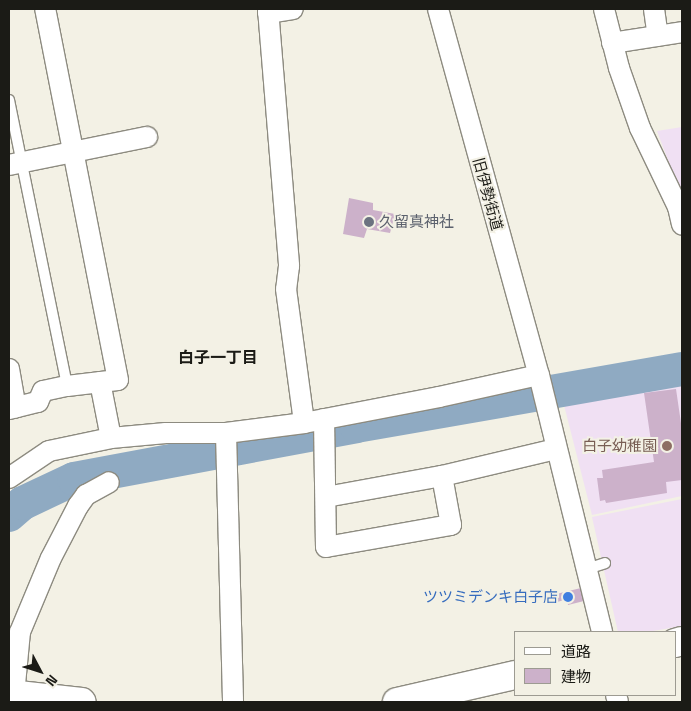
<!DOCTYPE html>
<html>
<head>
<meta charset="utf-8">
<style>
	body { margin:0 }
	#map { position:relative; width:691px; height:711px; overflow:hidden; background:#f3f1e5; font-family:"Space Grotesk","Noto Sans JP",sans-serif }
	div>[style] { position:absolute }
	.education>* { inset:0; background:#f0e0f3 }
	.river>* { height:34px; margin:-17px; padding:0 17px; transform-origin:17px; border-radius:17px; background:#8faac2 }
	.building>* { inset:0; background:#ccb1ca }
	.roads { filter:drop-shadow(1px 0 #8d8b80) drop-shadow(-1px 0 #8d8b80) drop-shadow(0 1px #8d8b80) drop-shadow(0 -1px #8d8b80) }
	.lane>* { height:10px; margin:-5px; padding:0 5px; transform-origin:5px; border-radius:5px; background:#fff }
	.street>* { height:20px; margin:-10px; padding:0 10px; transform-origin:10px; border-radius:10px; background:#fff }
	.secondary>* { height:28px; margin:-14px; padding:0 14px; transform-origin:14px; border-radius:14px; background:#fff }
	.primary>* { height:28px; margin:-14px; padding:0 14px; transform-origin:14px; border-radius:14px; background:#fff }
	.dots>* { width:14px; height:14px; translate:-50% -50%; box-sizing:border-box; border:2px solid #f3f1e5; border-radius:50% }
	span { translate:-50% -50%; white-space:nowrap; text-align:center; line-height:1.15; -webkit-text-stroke:4px #f3f1e5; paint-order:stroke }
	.street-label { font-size:15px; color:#1b1b16 }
	.worship-label { font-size:15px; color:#5b616d }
	.left { translate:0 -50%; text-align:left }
	.education-label { font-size:15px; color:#785e54 }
	.right { translate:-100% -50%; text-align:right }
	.shop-label { font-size:15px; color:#366cbe }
	.neighbourhood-label { font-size:16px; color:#1b1b16; font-weight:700 }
	.frame { position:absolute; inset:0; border:10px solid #1b1b16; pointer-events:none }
	.legend { position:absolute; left:514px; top:631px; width:162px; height:65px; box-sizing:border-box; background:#f3f1e5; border:1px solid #9d9b92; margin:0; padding:6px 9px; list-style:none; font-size:15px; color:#1b1b16 }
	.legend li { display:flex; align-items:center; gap:10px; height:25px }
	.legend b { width:25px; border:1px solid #9d9b92 }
	.north { position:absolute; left:15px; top:646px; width:50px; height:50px; -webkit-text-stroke:4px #f3f1e5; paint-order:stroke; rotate:130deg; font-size:14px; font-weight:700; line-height:20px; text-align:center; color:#1b1b16 }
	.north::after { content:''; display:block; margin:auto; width:18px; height:22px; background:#1b1b16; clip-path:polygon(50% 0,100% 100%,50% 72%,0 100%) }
</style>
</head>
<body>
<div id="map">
	<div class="education">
		<div style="clip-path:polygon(682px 127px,682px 197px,657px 131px)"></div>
		<div style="clip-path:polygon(682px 383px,682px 496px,592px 515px,564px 405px)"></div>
		<div style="clip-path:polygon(682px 499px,682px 626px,647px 632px,618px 632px,592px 517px)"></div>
	</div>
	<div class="river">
		<div style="left:9px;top:515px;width:18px;rotate:-41deg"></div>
		<div style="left:23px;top:503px;width:56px;rotate:-25.2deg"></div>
		<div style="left:74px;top:479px;width:287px;rotate:-10.6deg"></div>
		<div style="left:356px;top:426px;width:331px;rotate:-9.9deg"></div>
	</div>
	<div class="building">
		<div style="clip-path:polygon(349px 198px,373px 203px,373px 210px,395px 214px,390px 233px,367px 229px,364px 238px,343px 234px)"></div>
		<div style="clip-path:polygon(676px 389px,682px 430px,682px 480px,666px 482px,667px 493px,606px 503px,605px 500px,600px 501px,597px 478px,603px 478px,602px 470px,654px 462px,644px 393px)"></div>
		<div style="clip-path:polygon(581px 588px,584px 601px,568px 605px,567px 599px,554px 603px,552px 595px)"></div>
	</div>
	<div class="roads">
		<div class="lane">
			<div style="left:9px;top:100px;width:292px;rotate:78.5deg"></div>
			<div style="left:587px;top:569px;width:19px;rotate:-18deg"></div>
		</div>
		<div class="street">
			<div style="left:268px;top:9px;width:258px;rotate:85.3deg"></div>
			<div style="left:289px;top:266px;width:23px;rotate:97deg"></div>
			<div style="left:286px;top:289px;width:135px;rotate:82.3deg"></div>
			<div style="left:438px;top:9px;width:380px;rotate:74.6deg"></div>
			<div style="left:539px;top:375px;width:265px;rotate:76.2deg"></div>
			<div style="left:604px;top:9px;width:61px;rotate:75.7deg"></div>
			<div style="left:619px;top:68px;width:64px;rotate:70.7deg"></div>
			<div style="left:640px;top:128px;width:88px;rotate:64.3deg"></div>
			<div style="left:678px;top:207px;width:18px;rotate:77deg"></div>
			<div style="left:654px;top:9px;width:27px;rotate:82deg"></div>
			<div style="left:268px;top:13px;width:25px;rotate:-9deg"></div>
			<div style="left:612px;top:43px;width:71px;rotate:-8.9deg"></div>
			<div style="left:9px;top:165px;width:141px;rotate:-11.5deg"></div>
			<div style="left:9px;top:369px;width:39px;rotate:80deg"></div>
			<div style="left:100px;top:382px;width:57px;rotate:78.9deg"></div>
			<div style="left:9px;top:409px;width:30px;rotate:-14deg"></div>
			<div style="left:38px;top:402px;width:12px;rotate:-66deg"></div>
			<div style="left:43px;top:391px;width:25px;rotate:-12deg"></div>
			<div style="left:67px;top:386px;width:51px;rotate:-6.7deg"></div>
			<div style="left:118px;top:380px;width:378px;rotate:-101.1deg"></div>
			<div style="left:324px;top:419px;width:128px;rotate:89.1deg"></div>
			<div style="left:326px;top:547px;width:127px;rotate:-10deg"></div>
			<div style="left:451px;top:525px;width:50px;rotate:-100.4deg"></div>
			<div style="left:226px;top:433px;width:269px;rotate:88.5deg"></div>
			<div style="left:9px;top:478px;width:48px;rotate:-34deg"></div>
			<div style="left:49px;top:451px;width:63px;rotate:-11.8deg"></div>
			<div style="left:111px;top:438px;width:55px;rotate:-5.2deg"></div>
			<div style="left:166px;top:433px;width:60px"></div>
			<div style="left:226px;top:433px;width:79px;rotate:-7.3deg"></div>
			<div style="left:304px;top:423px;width:137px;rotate:-10.9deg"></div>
			<div style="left:439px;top:397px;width:102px;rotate:-12.4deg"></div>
			<div style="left:326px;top:497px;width:118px;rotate:-10.3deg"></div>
			<div style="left:442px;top:476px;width:117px;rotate:-13.3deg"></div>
			<div style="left:14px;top:695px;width:63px;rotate:-84.6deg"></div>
			<div style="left:20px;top:632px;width:80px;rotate:-67.3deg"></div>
			<div style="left:51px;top:558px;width:59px;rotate:-62.6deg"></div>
			<div style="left:78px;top:506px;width:14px;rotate:-54deg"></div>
			<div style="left:86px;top:495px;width:26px;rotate:-29deg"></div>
			<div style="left:616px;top:695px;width:7px;rotate:74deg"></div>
		</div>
		<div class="secondary">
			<div style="left:9px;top:694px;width:73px;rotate:6.3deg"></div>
		</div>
		<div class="primary">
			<div style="left:675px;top:643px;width:7px;rotate:-16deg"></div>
			<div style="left:397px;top:702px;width:121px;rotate:-12.9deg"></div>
		</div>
	</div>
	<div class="dots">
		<div style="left:369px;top:222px;background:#6b7280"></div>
		<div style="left:667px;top:446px;background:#8d6e63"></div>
		<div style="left:568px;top:597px;background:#3f7fe0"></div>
	</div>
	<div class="street-label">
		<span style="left:488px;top:194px;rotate:75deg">旧伊勢街道</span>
	</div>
	<div class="worship-label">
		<span class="left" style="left:379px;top:222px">久留真神社</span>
	</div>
	<div class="education-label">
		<span class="right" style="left:657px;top:446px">白子幼稚園</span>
	</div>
	<div class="shop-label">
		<span class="right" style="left:558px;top:597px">ツツミデンキ白子店</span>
	</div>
	<div class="neighbourhood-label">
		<span style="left:218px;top:358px">白子一丁目</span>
	</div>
	<div class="frame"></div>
	<ul class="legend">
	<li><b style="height:6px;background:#fff"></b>道路</li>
	<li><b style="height:14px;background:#ccb1ca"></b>建物</li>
	</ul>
	<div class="north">N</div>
</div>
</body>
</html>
